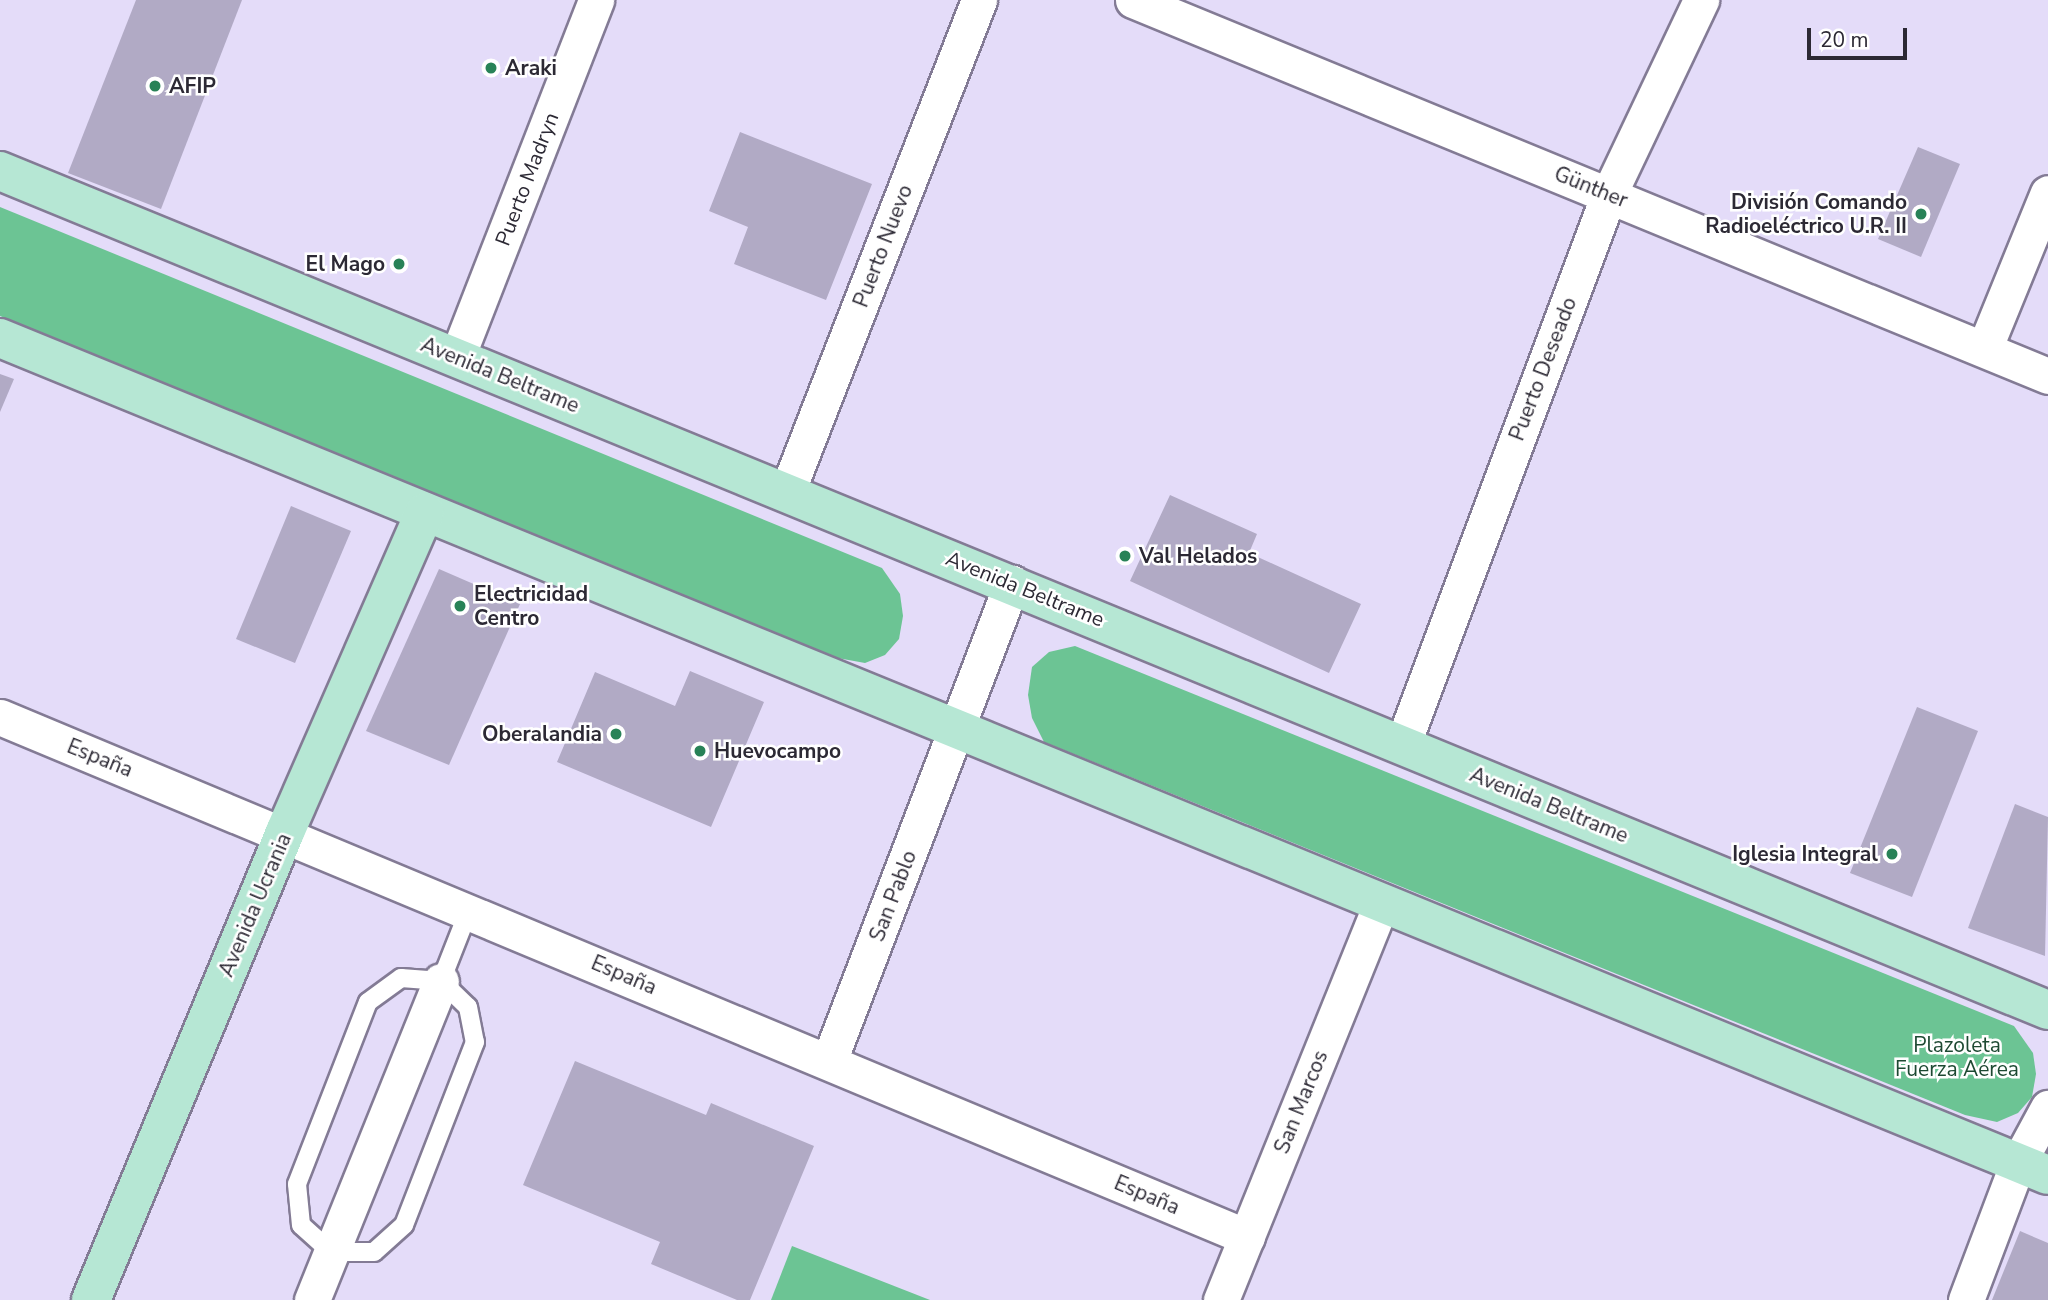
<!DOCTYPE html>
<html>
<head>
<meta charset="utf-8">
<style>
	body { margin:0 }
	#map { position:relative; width:2048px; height:1300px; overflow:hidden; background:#e4dcf9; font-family:"Nunito Sans",sans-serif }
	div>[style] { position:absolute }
	.green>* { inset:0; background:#6cc494 }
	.building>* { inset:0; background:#b1aac5 }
	.roads { filter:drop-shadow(2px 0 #837b95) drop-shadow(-2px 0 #837b95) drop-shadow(0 2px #837b95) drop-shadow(0 -2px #837b95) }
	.lane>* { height:18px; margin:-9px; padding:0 9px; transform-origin:9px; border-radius:9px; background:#fff }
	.street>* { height:35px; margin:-17.5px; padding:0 17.5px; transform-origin:17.5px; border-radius:17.5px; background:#fff }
	.secondary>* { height:38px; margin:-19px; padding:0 19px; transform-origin:19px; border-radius:19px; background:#b6e7d4 }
	.dots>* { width:19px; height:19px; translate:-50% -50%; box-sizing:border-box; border:4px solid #fff; border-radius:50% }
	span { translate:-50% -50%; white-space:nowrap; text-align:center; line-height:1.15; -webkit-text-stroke:5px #fff; paint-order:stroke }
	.poi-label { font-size:21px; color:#2c2934; font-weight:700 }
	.left { translate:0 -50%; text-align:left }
	.right { translate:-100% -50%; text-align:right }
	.street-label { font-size:21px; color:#2c2934 }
	.park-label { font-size:21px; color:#1d4932 }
	.scale { position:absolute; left:1807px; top:28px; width:100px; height:32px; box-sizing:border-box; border:4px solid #2c2934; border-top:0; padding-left:9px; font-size:21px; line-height:24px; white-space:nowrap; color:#2c2934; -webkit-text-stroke:5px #fff; paint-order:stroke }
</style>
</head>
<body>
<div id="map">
	<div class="green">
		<div style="clip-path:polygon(0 207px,882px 568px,900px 594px,903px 616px,899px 639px,885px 655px,865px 663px,832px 657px,0 316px)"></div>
		<div style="clip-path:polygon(1075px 646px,2014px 1026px,2033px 1053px,2036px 1074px,2032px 1097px,2018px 1113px,1997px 1122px,1965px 1115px,1044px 742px,1032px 718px,1028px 695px,1032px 667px,1049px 652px)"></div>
		<div style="clip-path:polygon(792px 1246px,930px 1300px,771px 1300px)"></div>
	</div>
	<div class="building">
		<div style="clip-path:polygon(136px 0,242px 0,161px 209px,68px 173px)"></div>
		<div style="clip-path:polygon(740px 132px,872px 184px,826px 300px,734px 264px,748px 227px,709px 211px)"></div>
		<div style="clip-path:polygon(1918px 147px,1960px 164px,1921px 257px,1878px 239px)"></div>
		<div style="clip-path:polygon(0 374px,14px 379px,0 412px)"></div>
		<div style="clip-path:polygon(1170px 495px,1257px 534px,1249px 553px,1361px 604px,1329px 673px,1130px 581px)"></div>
		<div style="clip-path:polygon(291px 506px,351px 531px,295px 663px,236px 639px)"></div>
		<div style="clip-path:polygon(439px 569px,520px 604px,449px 765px,366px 731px)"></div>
		<div style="clip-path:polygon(690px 671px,764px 702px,711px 827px,557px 762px,595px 672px,675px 706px)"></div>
		<div style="clip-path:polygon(1917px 707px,1978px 731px,1912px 897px,1850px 873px)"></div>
		<div style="clip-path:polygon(2015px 804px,2048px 817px,2045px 956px,1968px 928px)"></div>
		<div style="clip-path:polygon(575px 1061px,706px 1115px,711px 1103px,814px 1146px,750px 1300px,737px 1300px,651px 1264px,660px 1242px,523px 1185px)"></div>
		<div style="clip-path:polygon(2020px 1231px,2048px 1243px,2048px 1300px,1992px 1300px)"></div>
	</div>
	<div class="roads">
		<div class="lane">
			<div style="left:401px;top:978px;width:40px;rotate:4.3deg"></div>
			<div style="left:441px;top:981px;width:37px;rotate:44deg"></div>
			<div style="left:468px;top:1007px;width:36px;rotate:79deg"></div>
			<div style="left:475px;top:1042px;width:196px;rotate:111.2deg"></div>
			<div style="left:404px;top:1225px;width:40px;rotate:138deg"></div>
			<div style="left:374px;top:1252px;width:43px;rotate:180deg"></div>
			<div style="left:331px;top:1252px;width:40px;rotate:-138deg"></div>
			<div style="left:301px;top:1225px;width:41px;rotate:-95.6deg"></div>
			<div style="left:297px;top:1184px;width:195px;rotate:-68.7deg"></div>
			<div style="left:368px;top:1002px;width:41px;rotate:-36deg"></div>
			<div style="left:441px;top:981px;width:76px;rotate:-68.5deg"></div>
		</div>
		<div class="street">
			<div style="left:1133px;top:0;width:989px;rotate:22.34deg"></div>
			<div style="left:1985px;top:347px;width:166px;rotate:-67.8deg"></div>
			<div style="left:457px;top:357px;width:383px;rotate:-68.7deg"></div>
			<div style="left:787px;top:492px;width:528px;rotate:-68.68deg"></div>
			<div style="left:0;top:717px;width:1351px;rotate:22.64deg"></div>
			<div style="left:1402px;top:746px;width:590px;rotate:-69.44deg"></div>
			<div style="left:1609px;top:194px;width:215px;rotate:-64.6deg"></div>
			<div style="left:829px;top:1061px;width:512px;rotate:-69.05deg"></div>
			<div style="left:312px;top:1300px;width:344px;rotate:-68deg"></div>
			<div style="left:1221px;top:1300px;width:427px;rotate:-68deg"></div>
			<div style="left:1966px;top:1300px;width:144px;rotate:-69.3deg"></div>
			<div style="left:2017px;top:1165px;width:65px;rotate:-61.5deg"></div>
		</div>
		<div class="secondary">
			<div style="left:0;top:171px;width:2213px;rotate:22.28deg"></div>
			<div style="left:0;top:338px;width:2212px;rotate:22.23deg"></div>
			<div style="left:91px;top:1300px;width:507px;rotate:-67.48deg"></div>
			<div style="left:285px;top:832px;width:349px;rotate:-66.4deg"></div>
		</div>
	</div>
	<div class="dots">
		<div style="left:491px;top:68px;background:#288257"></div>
		<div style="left:155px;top:86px;background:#288257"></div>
		<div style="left:1921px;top:214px;background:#288257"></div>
		<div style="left:399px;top:264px;background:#288257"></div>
		<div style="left:1125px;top:556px;background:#288257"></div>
		<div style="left:460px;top:606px;background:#288257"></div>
		<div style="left:616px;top:734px;background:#288257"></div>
		<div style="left:700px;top:751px;background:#288257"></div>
		<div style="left:1892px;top:854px;background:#288257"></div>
	</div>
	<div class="poi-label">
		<span class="left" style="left:505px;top:68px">Araki</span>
		<span class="left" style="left:169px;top:86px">AFIP</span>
		<span class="right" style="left:1907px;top:214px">División Comando<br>Radioeléctrico U.R. II</span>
		<span class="right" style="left:385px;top:264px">El Mago</span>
		<span class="left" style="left:1139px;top:556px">Val Helados</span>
		<span class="left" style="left:474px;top:606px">Electricidad<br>Centro</span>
		<span class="right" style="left:602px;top:734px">Oberalandia</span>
		<span class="left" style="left:714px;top:751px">Huevocampo</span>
		<span class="right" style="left:1878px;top:854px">Iglesia Integral</span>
	</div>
	<div class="street-label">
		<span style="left:527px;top:179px;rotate:-69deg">Puerto Madryn</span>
		<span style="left:1591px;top:187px;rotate:22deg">Günther</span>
		<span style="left:883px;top:246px;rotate:-69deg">Puerto Nuevo</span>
		<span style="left:1543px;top:369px;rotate:-69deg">Puerto Deseado</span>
		<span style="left:500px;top:375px;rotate:22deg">Avenida Beltrame</span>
		<span style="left:1025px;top:589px;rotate:22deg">Avenida Beltrame</span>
		<span style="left:100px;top:758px;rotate:22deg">España</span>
		<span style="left:1549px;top:805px;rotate:22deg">Avenida Beltrame</span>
		<span style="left:893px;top:896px;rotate:-69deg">San Pablo</span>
		<span style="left:255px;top:905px;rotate:-67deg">Avenida Ucrania</span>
		<span style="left:624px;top:975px;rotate:23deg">España</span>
		<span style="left:1301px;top:1102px;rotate:-68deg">San Marcos</span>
		<span style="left:1147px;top:1195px;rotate:23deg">España</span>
	</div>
	<div class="park-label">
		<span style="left:1957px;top:1057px">Plazoleta<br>Fuerza Aérea</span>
	</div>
	<div class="scale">20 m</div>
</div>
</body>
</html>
